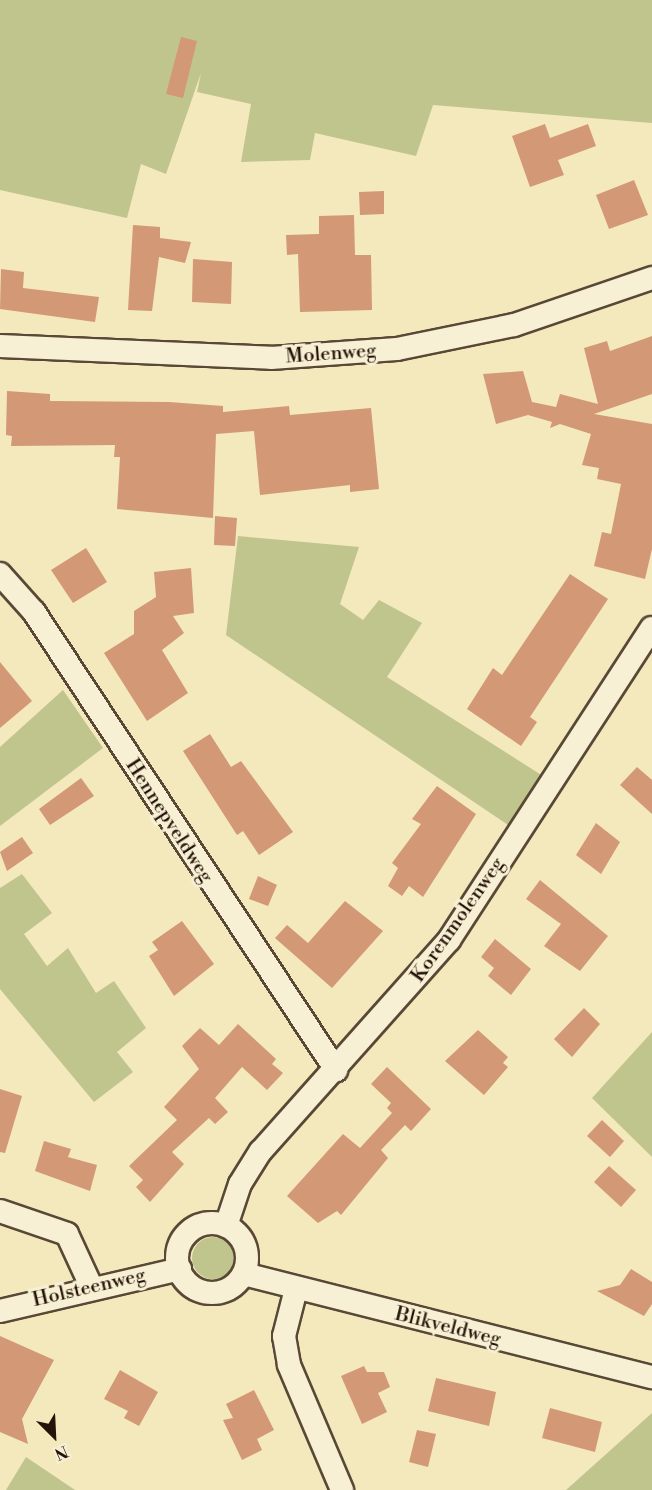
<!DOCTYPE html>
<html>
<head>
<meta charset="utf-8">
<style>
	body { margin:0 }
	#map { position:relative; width:652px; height:1490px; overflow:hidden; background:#f4e8bd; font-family:"Libre Bodoni",serif }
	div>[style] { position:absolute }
	.green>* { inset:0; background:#c0c58e }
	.round { border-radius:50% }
	.building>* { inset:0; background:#d39875 }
	.roads { filter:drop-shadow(2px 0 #584835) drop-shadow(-2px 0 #584835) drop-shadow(0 2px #584835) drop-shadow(0 -2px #584835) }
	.minor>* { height:22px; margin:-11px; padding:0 11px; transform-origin:11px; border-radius:11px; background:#f8f0d4 }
	.minor>.ring { margin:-11px; padding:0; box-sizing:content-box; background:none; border:22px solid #f8f0d4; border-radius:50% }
	span { translate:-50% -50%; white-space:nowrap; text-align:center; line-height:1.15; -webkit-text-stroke:6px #f8f0d4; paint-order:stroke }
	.street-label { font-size:20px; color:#241308 }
	.north { position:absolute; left:24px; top:1406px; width:60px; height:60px; -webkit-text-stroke:4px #f8f0d4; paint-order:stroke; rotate:156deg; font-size:16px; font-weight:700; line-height:24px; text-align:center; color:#241308 }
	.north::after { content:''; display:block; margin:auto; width:21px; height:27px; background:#241308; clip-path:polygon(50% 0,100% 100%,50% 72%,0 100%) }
</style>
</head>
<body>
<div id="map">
	<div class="green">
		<div style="clip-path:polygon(0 0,652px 0,652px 123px,433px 105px,416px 156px,315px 133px,310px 160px,241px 162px,251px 104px,197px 92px,201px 73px,166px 174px,141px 164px,127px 218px,0 190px)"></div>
		<div style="clip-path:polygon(238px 536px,359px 547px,340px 604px,363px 620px,379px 600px,422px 623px,387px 677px,543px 776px,511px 827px,226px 635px)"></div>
		<div style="clip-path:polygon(63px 690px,103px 748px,0 826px,0 747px)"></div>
		<div style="clip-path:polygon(22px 874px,52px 913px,24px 934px,47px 966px,68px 948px,96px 993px,114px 981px,146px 1028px,117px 1052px,133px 1072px,94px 1102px,0 989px,0 888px)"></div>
		<div style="clip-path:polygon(652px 1032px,652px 1157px,592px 1098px)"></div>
		<div class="round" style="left:192px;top:1237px;width:42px;height:42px"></div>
		<div style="clip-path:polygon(652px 1413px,652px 1490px,566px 1490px)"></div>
		<div style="clip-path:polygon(26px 1457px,75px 1490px,6px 1490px)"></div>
	</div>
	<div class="building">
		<div style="clip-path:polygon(181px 37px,197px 41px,183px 98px,166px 94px)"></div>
		<div style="clip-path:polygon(545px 124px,550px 138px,588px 124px,596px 146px,558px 160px,564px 175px,530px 187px,512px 136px)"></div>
		<div style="clip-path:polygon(634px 180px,648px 215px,609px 229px,596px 195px)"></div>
		<div style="clip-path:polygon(384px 191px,384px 214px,360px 215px,359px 192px)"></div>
		<div style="clip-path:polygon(354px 215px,355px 255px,371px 255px,372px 310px,300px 312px,298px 254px,287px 255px,286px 235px,319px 234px,319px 216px)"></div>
		<div style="clip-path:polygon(133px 225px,160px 227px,160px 238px,191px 242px,185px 263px,159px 257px,152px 311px,128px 310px)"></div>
		<div style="clip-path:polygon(193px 259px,232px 262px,231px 304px,192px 302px)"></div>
		<div style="clip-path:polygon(1px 269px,24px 272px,23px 288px,99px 297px,95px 322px,0 309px)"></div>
		<div style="clip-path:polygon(652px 336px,652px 394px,594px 414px,652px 424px,652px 549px,645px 579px,594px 566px,602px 532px,611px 534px,621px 484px,597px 479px,599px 468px,582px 465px,591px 434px,560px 424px,550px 428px,552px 422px,528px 415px,496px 424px,483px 374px,523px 371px,532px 402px,556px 407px,560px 394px,598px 404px,584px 348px,607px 341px,610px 351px)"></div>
		<div style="clip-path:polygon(7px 391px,50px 394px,50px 401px,169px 402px,223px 406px,223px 412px,289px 406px,290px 415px,371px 408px,379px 489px,350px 492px,350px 485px,260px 495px,254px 431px,216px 434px,213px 518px,117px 509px,120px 457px,114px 457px,115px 445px,11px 446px,12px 436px,6px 435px)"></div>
		<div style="clip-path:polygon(215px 516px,237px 518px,235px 546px,214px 545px)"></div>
		<div style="clip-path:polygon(86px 548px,107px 582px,73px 603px,51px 570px)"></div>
		<div style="clip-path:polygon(191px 568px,194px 613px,173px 616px,184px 633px,162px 650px,188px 693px,147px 721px,104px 653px,134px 634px,134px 611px,156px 597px,154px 572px)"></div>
		<div style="clip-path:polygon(570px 574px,608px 599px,530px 717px,537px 722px,521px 746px,467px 709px,493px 668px,502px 675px)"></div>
		<div style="clip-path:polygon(0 662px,32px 701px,0 728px)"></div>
		<div style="clip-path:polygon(210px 734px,231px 767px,241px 761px,293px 832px,259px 855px,243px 831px,237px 835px,183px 751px)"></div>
		<div style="clip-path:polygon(637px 767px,652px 780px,652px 814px,620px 785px)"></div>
		<div style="clip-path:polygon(81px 778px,94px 796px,50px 825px,39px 809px)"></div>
		<div style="clip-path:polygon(437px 786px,476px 814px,423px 897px,409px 886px,402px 896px,388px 886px,398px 868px,392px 863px,421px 824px,412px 819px)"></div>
		<div style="clip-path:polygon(596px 823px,620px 842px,601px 874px,576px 855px)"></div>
		<div style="clip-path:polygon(22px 837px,33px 853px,7px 871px,0 852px)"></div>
		<div style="clip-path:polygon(258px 876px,277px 885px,268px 906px,249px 899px)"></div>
		<div style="clip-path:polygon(540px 880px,608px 936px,580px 971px,544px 946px,561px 924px,526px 899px)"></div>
		<div style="clip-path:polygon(345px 901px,383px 931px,332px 988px,275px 938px,287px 925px,308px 943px)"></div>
		<div style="clip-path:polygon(182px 921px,214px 964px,174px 996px,149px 956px,158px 950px,152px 942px)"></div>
		<div style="clip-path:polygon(495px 939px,531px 969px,511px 995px,488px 976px,494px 968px,481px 957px)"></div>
		<div style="clip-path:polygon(584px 1008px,600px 1024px,572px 1057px,554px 1039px)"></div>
		<div style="clip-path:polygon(238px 1024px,276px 1059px,272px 1064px,283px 1073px,267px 1090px,242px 1067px,215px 1098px,228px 1112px,215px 1124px,209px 1118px,172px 1152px,184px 1164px,150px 1202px,136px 1187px,143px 1180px,129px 1166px,177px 1120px,164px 1107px,199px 1069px,182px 1046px,200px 1028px,219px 1045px)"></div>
		<div style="clip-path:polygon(478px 1030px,508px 1057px,503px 1063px,508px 1067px,484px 1095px,445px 1061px)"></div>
		<div style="clip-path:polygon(387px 1067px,431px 1109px,411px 1131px,405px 1125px,381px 1150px,388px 1158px,341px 1215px,337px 1211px,318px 1223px,287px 1196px,343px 1134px,360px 1148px,392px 1113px,387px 1108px,391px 1103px,371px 1084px)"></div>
		<div style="clip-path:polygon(0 1089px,22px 1096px,5px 1153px,0 1152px)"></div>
		<div style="clip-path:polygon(602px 1120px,624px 1141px,610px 1157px,587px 1136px)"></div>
		<div style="clip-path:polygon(44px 1141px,71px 1149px,68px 1157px,97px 1165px,90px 1191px,35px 1171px)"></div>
		<div style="clip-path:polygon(609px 1166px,636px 1190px,621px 1207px,594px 1182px)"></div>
		<div style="clip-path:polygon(631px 1269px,652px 1282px,652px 1304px,644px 1316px,597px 1291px,620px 1285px)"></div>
		<div style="clip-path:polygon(0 1336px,54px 1360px,22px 1419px,28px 1444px,0 1432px)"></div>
		<div style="clip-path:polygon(364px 1366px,367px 1372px,384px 1372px,390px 1387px,378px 1393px,387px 1412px,362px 1424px,341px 1376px)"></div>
		<div style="clip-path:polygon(120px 1370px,158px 1392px,139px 1426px,124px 1418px,128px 1411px,104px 1399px)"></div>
		<div style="clip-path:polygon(436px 1378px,496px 1392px,489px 1426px,428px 1411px)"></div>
		<div style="clip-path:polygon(254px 1390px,274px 1430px,257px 1439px,262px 1450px,242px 1460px,223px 1420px,233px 1418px,226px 1404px)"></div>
		<div style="clip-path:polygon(550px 1408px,602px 1422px,595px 1452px,542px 1438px)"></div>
		<div style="clip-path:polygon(417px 1430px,436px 1434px,428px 1467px,409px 1462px)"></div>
	</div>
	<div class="roads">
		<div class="minor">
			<div style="left:0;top:346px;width:271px;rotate:2.5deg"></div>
			<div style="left:271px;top:358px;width:126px;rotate:-4.1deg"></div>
			<div style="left:397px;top:349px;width:119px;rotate:-11.6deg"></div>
			<div style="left:514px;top:325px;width:146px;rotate:-18.8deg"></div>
			<div style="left:0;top:574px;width:51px;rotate:48.2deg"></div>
			<div style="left:34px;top:612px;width:549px;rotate:56.6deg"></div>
			<div style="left:0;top:1211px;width:71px;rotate:18.9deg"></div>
			<div style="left:67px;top:1234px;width:57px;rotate:65.2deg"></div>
			<div class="ring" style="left:177px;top:1223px;width:48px;height:48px"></div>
			<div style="left:226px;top:1226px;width:44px;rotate:-71.6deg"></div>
			<div style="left:240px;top:1184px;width:39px;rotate:-58deg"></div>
			<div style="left:261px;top:1151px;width:283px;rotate:-48.3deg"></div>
			<div style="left:449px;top:940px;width:372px;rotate:-57deg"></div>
			<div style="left:244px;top:1274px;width:421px;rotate:14.2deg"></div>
			<div style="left:296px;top:1289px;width:49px;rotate:104.3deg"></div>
			<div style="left:284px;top:1336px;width:29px;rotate:80deg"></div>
			<div style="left:289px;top:1365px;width:136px;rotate:67deg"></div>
			<div style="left:0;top:1311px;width:185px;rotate:-13.1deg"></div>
		</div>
	</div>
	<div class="street-label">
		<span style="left:331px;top:354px;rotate:-4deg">Molenweg</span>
		<span style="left:169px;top:821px;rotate:57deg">Hennepveldweg</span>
		<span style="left:458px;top:920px;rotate:-55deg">Korenmolenweg</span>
		<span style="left:89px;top:1288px;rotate:-13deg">Holsteenweg</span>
		<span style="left:448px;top:1327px;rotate:14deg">Blikveldweg</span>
	</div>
	<div class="north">N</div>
</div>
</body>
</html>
